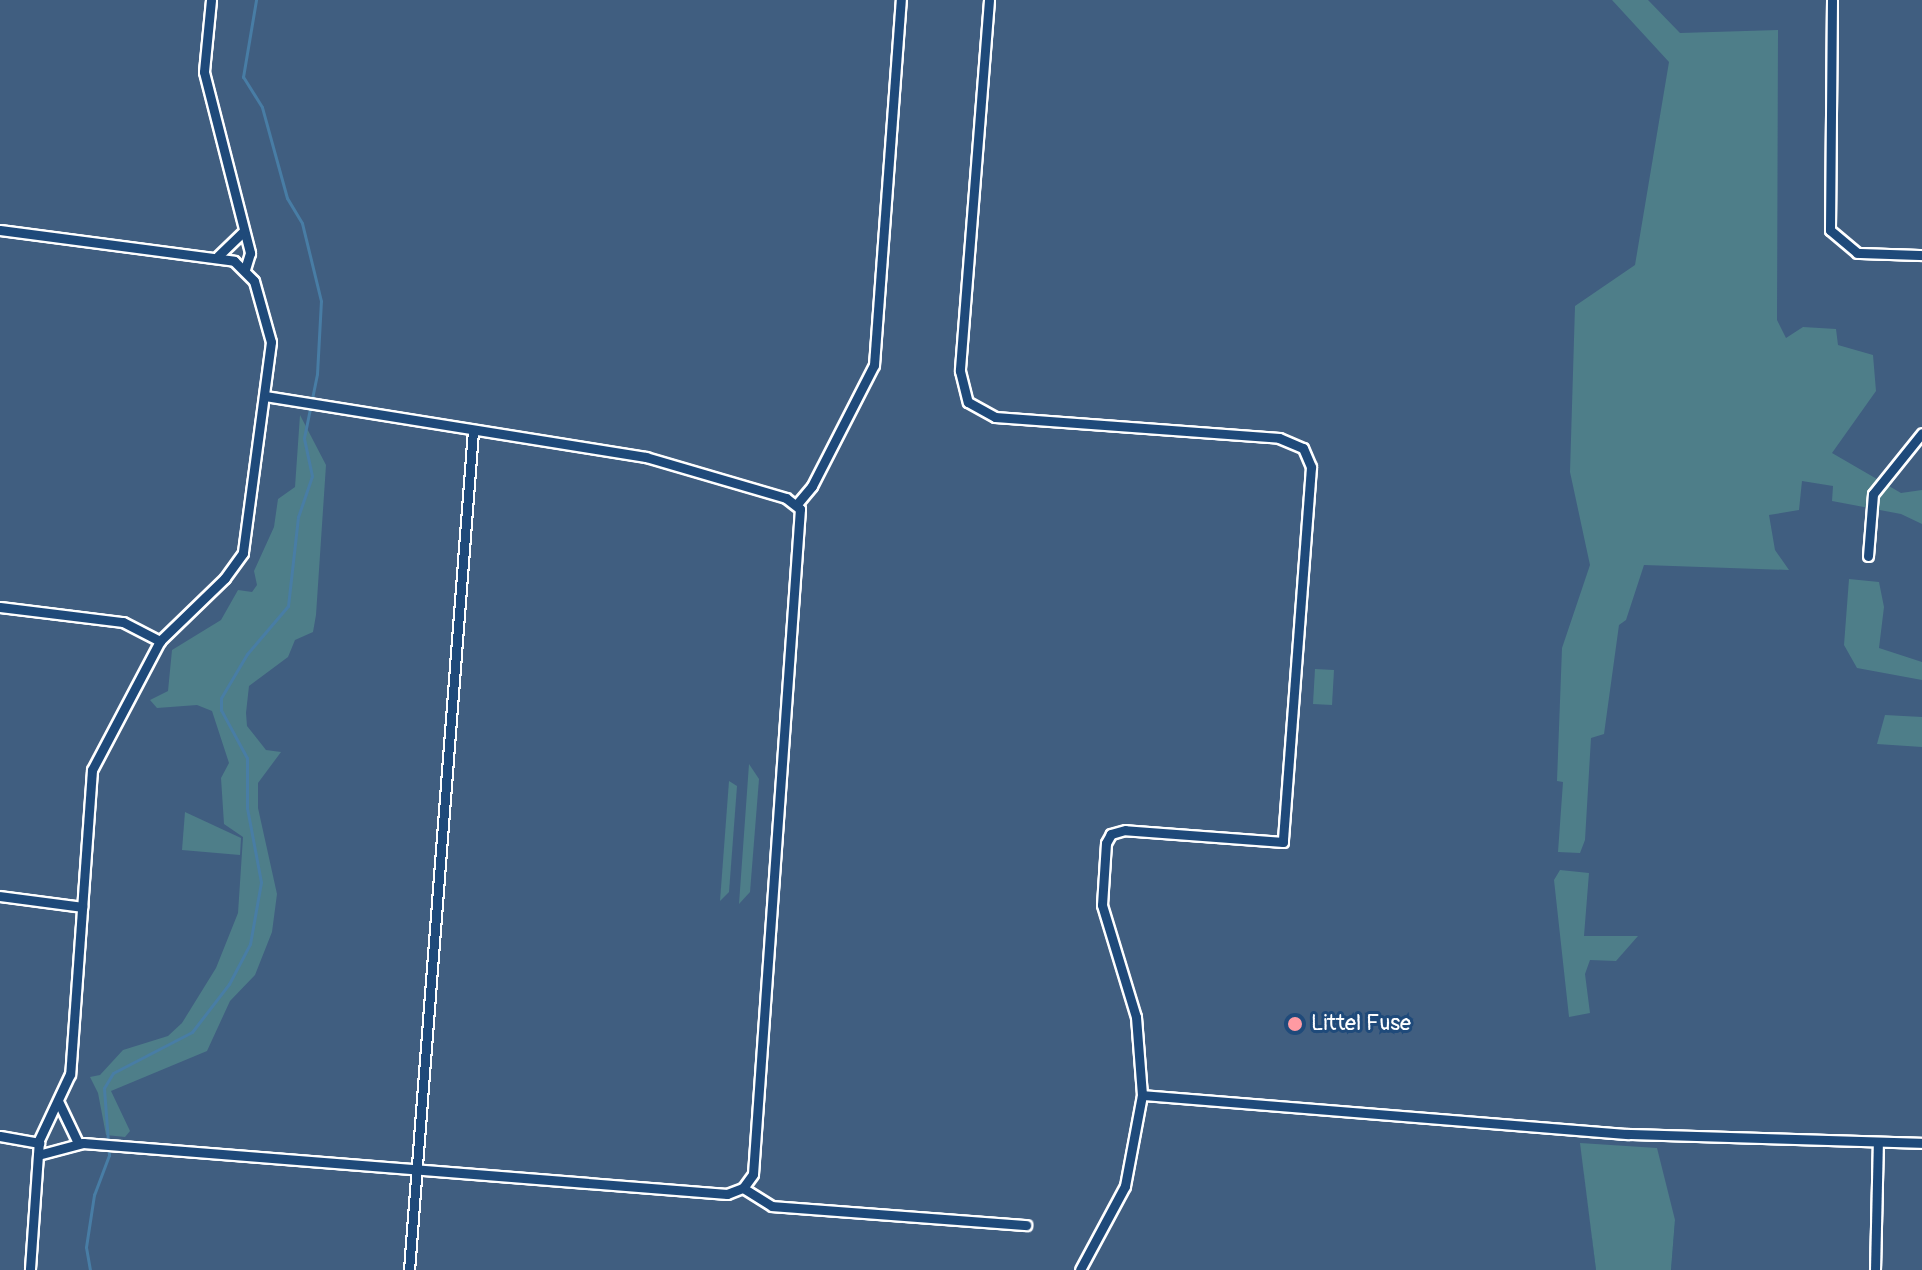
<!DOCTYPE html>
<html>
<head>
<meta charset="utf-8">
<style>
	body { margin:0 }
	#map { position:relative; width:1922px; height:1270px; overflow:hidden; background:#2e537d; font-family:Pangolin,sans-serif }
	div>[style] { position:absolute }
	.built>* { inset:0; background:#405e80 }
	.green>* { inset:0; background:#4e7e89 }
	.stream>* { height:3px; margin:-1.5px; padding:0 1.5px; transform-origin:1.5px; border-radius:1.5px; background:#487da5 }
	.roads { filter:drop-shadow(2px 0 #fff) drop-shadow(-2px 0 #fff) drop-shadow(0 2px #fff) drop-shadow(0 -2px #fff) }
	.street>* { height:9px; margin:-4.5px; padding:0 4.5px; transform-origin:4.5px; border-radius:4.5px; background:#1f4a7a }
	.dots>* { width:22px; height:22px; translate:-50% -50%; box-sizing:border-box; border:4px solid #1f4a7a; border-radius:50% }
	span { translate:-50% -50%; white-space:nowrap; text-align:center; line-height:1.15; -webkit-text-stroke:6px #1f4a7a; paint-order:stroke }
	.poi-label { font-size:22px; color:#fff }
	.left { translate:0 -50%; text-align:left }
</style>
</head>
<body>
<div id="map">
	<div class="built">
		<div style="clip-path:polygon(0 0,1922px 0,1922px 1270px,1671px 1270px,1675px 1220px,1581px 1143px,1596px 1270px,0 1270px)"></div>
	</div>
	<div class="green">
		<div style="clip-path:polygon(1612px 0,1648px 0,1680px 33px,1778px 30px,1777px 320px,1786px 338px,1803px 327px,1836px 329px,1838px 345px,1873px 355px,1876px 391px,1832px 453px,1901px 493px,1922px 490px,1922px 524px,1901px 514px,1832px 501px,1833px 486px,1802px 481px,1799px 510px,1769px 515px,1775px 550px,1789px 570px,1644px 565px,1626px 620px,1619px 625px,1604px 734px,1591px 738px,1585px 840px,1580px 853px,1558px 852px,1563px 782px,1557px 781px,1562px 648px,1590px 565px,1570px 472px,1575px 306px,1635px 265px,1669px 62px)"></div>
		<div style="clip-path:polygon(300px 415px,326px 465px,316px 615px,313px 632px,295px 640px,288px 657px,249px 686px,246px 713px,247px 726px,266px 750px,281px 752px,258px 783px,258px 808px,277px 894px,272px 932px,255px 975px,230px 1001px,207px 1051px,111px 1091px,130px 1131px,125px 1137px,106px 1135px,98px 1093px,90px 1077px,100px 1075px,123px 1050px,168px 1036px,182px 1023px,216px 968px,238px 913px,243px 837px,224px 824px,221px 778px,229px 763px,212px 711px,197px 705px,157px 708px,150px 700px,168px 691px,172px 650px,221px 620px,238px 590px,252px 592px,257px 585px,254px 571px,274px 527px,278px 499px,295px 487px)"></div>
		<div style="clip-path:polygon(1849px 579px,1879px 582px,1884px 607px,1879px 648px,1922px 662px,1922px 680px,1857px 668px,1844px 645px)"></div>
		<div style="clip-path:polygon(1315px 669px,1334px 670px,1332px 705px,1313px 704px)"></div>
		<div style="clip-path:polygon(1885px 715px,1922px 717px,1922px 747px,1877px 744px)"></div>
		<div style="clip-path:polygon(749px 764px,759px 779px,750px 892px,739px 904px)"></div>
		<div style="clip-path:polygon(729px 781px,737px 786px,729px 892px,720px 901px)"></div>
		<div style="clip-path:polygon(185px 812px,241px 838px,240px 855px,182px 850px)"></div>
		<div style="clip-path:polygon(1560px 870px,1589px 873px,1584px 936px,1638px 936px,1616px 961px,1590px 960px,1585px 974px,1590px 1013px,1569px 1017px,1554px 880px)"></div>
		<div style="clip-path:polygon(1580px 1143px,1657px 1148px,1675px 1220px,1671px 1270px,1596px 1270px)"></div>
	</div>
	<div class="stream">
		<div style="left:90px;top:1270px;width:23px;rotate:-100deg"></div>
		<div style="left:86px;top:1247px;width:53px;rotate:-81.3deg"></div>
		<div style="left:94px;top:1195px;width:43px;rotate:-69.4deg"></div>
		<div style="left:109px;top:1155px;width:67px;rotate:-94.3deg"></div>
		<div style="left:104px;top:1088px;width:17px;rotate:-59deg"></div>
		<div style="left:113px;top:1073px;width:89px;rotate:-27.4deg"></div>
		<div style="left:192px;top:1032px;width:61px;rotate:-52.4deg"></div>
		<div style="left:229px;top:984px;width:45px;rotate:-62.3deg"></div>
		<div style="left:250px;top:944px;width:63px;rotate:-79.9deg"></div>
		<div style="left:261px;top:882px;width:75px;rotate:-100.7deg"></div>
		<div style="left:247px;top:808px;width:50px;rotate:-90deg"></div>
		<div style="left:247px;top:758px;width:55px;rotate:-118.4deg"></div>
		<div style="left:221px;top:710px;width:12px;rotate:-90deg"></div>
		<div style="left:221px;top:698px;width:51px;rotate:-59.4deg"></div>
		<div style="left:247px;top:654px;width:63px;rotate:-49.5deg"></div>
		<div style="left:288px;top:606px;width:90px;rotate:-83.6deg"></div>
		<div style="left:298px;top:517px;width:43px;rotate:-71.1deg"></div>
		<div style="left:312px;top:476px;width:39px;rotate:-102deg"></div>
		<div style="left:304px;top:438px;width:65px;rotate:-78.5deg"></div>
		<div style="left:317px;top:374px;width:73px;rotate:-86.9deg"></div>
		<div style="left:321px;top:301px;width:80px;rotate:-103.7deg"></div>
		<div style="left:302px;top:223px;width:29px;rotate:-121deg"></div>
		<div style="left:287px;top:198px;width:94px;rotate:-105.4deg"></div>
		<div style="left:262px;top:107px;width:36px;rotate:-122deg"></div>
		<div style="left:243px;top:77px;width:78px;rotate:-80.4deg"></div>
	</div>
	<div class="roads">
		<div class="street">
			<div style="left:211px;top:0;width:72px;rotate:95.6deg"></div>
			<div style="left:204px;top:72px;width:187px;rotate:75.7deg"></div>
			<div style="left:250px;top:253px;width:17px;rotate:107deg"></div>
			<div style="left:989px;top:0;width:372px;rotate:94.5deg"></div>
			<div style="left:960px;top:371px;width:32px;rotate:76deg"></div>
			<div style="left:968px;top:402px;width:31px;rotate:29deg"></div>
			<div style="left:995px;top:417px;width:285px;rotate:4.2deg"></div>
			<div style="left:1279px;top:438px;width:26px;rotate:23deg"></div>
			<div style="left:1303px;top:448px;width:21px;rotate:67deg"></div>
			<div style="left:1311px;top:467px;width:376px;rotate:94.3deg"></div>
			<div style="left:1283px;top:842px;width:158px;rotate:-175.7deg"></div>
			<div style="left:1125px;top:830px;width:15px;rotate:164deg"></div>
			<div style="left:1111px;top:834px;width:10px;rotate:119deg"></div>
			<div style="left:1106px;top:843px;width:62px;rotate:93.7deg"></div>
			<div style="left:1102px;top:905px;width:117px;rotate:73.1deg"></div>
			<div style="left:1136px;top:1017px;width:78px;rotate:85.6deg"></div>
			<div style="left:1142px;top:1095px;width:93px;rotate:100.6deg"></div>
			<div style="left:1125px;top:1186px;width:95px;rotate:118.2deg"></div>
			<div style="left:1832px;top:0;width:230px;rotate:90.5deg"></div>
			<div style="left:1830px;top:230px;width:35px;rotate:40deg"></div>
			<div style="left:1857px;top:253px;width:65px;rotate:1.8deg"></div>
			<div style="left:0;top:230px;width:236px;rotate:7.5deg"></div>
			<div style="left:234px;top:261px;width:28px;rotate:45deg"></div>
			<div style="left:254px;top:281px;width:63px;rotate:74.4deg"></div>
			<div style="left:271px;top:342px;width:213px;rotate:97.6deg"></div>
			<div style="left:243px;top:553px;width:31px;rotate:126deg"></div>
			<div style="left:225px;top:578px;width:91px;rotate:135.9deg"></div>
			<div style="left:160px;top:641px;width:146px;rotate:117.8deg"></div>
			<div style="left:92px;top:770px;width:305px;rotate:94.1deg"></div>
			<div style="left:70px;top:1074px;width:73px;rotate:115.2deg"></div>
			<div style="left:39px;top:1140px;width:130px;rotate:94deg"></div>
			<div style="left:218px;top:256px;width:36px;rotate:-44deg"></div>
			<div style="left:797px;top:504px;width:23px;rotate:-50deg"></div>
			<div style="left:812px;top:486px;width:136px;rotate:-62.9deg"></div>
			<div style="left:874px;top:365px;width:366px;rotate:-85.8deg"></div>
			<div style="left:1868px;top:556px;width:62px;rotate:-85.4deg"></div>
			<div style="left:1873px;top:494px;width:78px;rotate:-51.2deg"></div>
			<div style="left:0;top:607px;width:124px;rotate:7deg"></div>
			<div style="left:123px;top:622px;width:42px;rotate:27.2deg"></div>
			<div style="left:0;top:896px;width:83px;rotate:7.6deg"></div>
			<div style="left:1142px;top:1095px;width:487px;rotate:4.6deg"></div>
			<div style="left:1627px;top:1134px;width:295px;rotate:1.7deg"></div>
			<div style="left:58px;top:1101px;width:47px;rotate:64.5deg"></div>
			<div style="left:0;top:1136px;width:40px;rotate:10deg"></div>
			<div style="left:38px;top:1155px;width:47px;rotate:-14.9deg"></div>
			<div style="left:83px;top:1143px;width:646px;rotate:4.53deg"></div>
			<div style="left:727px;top:1194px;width:17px;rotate:-21deg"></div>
			<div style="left:743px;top:1188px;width:17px;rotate:-54deg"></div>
			<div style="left:753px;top:1174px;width:667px;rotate:-85.96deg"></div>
			<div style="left:800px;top:509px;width:18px;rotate:-142deg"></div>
			<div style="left:786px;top:498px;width:146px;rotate:-163.7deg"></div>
			<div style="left:646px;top:457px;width:386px;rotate:-170.9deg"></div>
			<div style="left:743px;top:1188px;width:34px;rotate:32deg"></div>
			<div style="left:772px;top:1206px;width:255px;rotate:4.3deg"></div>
			<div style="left:409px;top:1270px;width:842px;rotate:-85.64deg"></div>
			<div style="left:1875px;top:1270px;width:128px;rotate:-88.7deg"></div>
		</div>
	</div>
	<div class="dots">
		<div style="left:1295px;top:1024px;background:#ff9aa2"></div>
	</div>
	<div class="poi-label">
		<span class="left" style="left:1311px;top:1024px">Littel Fuse</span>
	</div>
</div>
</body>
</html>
